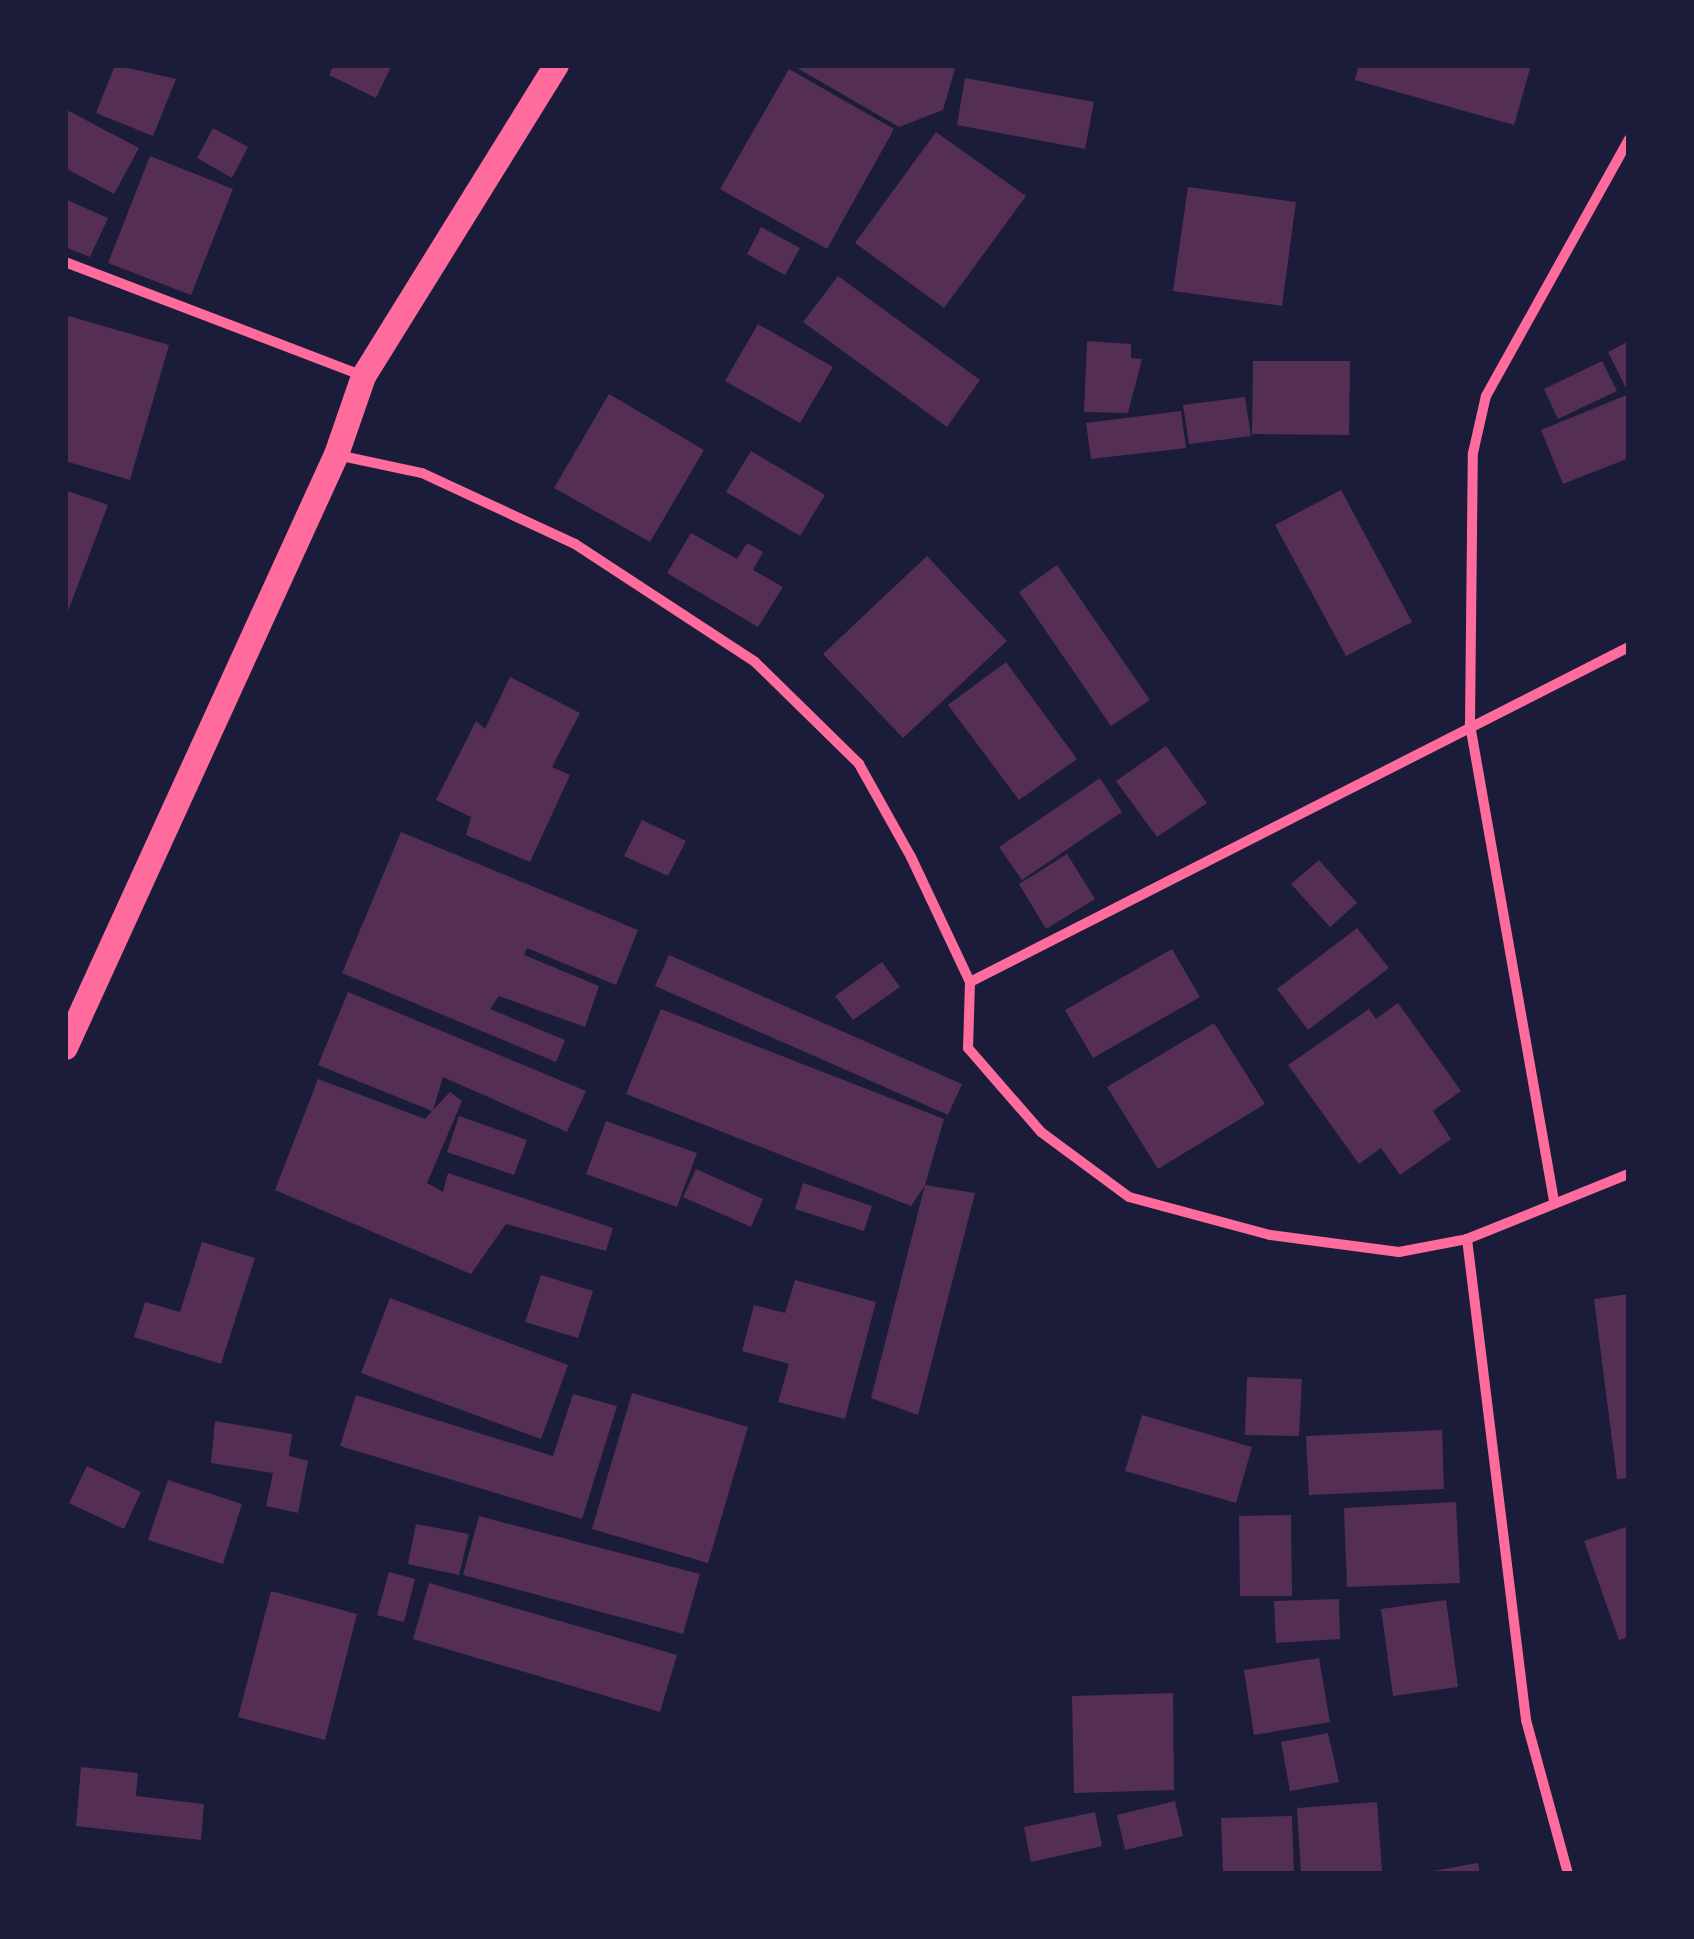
<!DOCTYPE html>
<html>
<head>
<meta charset="utf-8">
<style>
	body { margin:0 }
	#map { position:relative; width:1694px; height:1939px; overflow:hidden; background:#1b1b3a; font-family:Mulish,sans-serif }
	div>[style] { position:absolute }
	.building>* { inset:0; background:#542f53 }
	.minor>* { height:10px; margin:-5px; padding:0 5px; transform-origin:5px; border-radius:5px; background:#ff6b9d }
	.primary>* { height:25px; margin:-12.5px; padding:0 12.5px; transform-origin:12.5px; border-radius:12.5px; background:#ff6b9d }
	span { translate:-50% -50%; white-space:nowrap; text-align:center; line-height:1.15; -webkit-text-stroke:10px #1b1b3a; paint-order:stroke }
	.frame { position:absolute; inset:0; border:68px solid #1b1b3a; pointer-events:none }
</style>
</head>
<body>
<div id="map">
	<div class="building">
		<div style="clip-path:polygon(115px 65px,176px 79px,153px 136px,96px 113px)"></div>
		<div style="clip-path:polygon(334px 65px,392px 65px,376px 98px,329px 75px)"></div>
		<div style="clip-path:polygon(792px 65px,938px 65px,955px 69px,943px 110px,899px 127px)"></div>
		<div style="clip-path:polygon(1359px 65px,1531px 65px,1514px 125px,1355px 80px)"></div>
		<div style="clip-path:polygon(789px 69px,894px 129px,827px 249px,720px 189px)"></div>
		<div style="clip-path:polygon(965px 78px,1094px 102px,1085px 149px,957px 125px)"></div>
		<div style="clip-path:polygon(65px 109px,139px 148px,114px 194px,65px 168px)"></div>
		<div style="clip-path:polygon(213px 128px,248px 147px,232px 178px,197px 158px)"></div>
		<div style="clip-path:polygon(936px 132px,1026px 196px,944px 308px,855px 243px)"></div>
		<div style="clip-path:polygon(150px 156px,233px 189px,191px 295px,108px 263px)"></div>
		<div style="clip-path:polygon(1188px 187px,1296px 202px,1282px 306px,1173px 291px)"></div>
		<div style="clip-path:polygon(65px 199px,108px 218px,90px 257px,65px 247px)"></div>
		<div style="clip-path:polygon(761px 227px,800px 248px,785px 275px,747px 254px)"></div>
		<div style="clip-path:polygon(838px 276px,980px 380px,947px 427px,803px 322px)"></div>
		<div style="clip-path:polygon(65px 315px,169px 345px,130px 480px,65px 461px)"></div>
		<div style="clip-path:polygon(758px 324px,833px 367px,800px 423px,725px 381px)"></div>
		<div style="clip-path:polygon(1087px 341px,1131px 344px,1131px 358px,1142px 359px,1128px 413px,1084px 412px)"></div>
		<div style="clip-path:polygon(1629px 341px,1629px 458px,1563px 484px,1541px 430px,1629px 394px,1608px 352px)"></div>
		<div style="clip-path:polygon(1253px 361px,1350px 361px,1349px 435px,1252px 434px)"></div>
		<div style="clip-path:polygon(1602px 361px,1617px 391px,1558px 419px,1544px 389px)"></div>
		<div style="clip-path:polygon(609px 394px,704px 450px,650px 542px,554px 488px)"></div>
		<div style="clip-path:polygon(1245px 397px,1251px 436px,1189px 444px,1183px 405px)"></div>
		<div style="clip-path:polygon(1181px 411px,1186px 448px,1091px 459px,1086px 423px)"></div>
		<div style="clip-path:polygon(751px 451px,825px 495px,800px 536px,726px 492px)"></div>
		<div style="clip-path:polygon(65px 490px,108px 505px,65px 619px)"></div>
		<div style="clip-path:polygon(1341px 490px,1412px 622px,1346px 656px,1275px 525px)"></div>
		<div style="clip-path:polygon(691px 533px,737px 559px,747px 543px,763px 552px,753px 570px,783px 587px,758px 627px,667px 573px)"></div>
		<div style="clip-path:polygon(927px 556px,1007px 641px,903px 738px,823px 654px)"></div>
		<div style="clip-path:polygon(1057px 565px,1150px 700px,1111px 726px,1019px 592px)"></div>
		<div style="clip-path:polygon(1006px 662px,1077px 759px,1019px 800px,948px 705px)"></div>
		<div style="clip-path:polygon(510px 677px,580px 713px,552px 767px,570px 775px,530px 862px,466px 835px,471px 817px,436px 800px,476px 721px,485px 729px)"></div>
		<div style="clip-path:polygon(1166px 746px,1207px 803px,1157px 837px,1116px 781px)"></div>
		<div style="clip-path:polygon(1100px 778px,1122px 812px,1022px 880px,999px 847px)"></div>
		<div style="clip-path:polygon(642px 820px,686px 841px,668px 876px,624px 856px)"></div>
		<div style="clip-path:polygon(401px 832px,638px 930px,616px 985px,527px 948px,524px 955px,599px 986px,585px 1027px,499px 996px,490px 1009px,565px 1040px,556px 1062px,342px 973px)"></div>
		<div style="clip-path:polygon(1067px 854px,1095px 899px,1046px 929px,1019px 884px)"></div>
		<div style="clip-path:polygon(1319px 860px,1357px 903px,1330px 927px,1291px 884px)"></div>
		<div style="clip-path:polygon(1357px 928px,1389px 968px,1308px 1030px,1277px 989px)"></div>
		<div style="clip-path:polygon(1172px 949px,1200px 997px,1093px 1058px,1065px 1010px)"></div>
		<div style="clip-path:polygon(669px 955px,962px 1084px,948px 1115px,655px 986px)"></div>
		<div style="clip-path:polygon(882px 962px,900px 987px,853px 1020px,835px 996px)"></div>
		<div style="clip-path:polygon(348px 992px,586px 1091px,567px 1132px,443px 1077px,433px 1110px,450px 1092px,462px 1101px,427px 1183px,443px 1192px,448px 1173px,613px 1228px,606px 1251px,506px 1224px,471px 1274px,275px 1190px,318px 1079px,425px 1119px,432px 1111px,318px 1065px)"></div>
		<div style="clip-path:polygon(1398px 1003px,1461px 1091px,1433px 1111px,1451px 1139px,1400px 1175px,1381px 1148px,1359px 1164px,1288px 1065px,1369px 1009px,1376px 1019px)"></div>
		<div style="clip-path:polygon(661px 1009px,944px 1119px,925px 1185px,975px 1193px,918px 1415px,871px 1398px,925px 1185px,911px 1206px,626px 1094px)"></div>
		<div style="clip-path:polygon(1214px 1023px,1265px 1104px,1158px 1169px,1107px 1087px)"></div>
		<div style="clip-path:polygon(459px 1116px,527px 1140px,514px 1175px,447px 1152px)"></div>
		<div style="clip-path:polygon(606px 1121px,697px 1153px,677px 1207px,586px 1174px)"></div>
		<div style="clip-path:polygon(696px 1169px,763px 1199px,751px 1227px,683px 1197px)"></div>
		<div style="clip-path:polygon(803px 1183px,872px 1206px,864px 1231px,795px 1209px)"></div>
		<div style="clip-path:polygon(202px 1242px,255px 1258px,221px 1364px,134px 1337px,145px 1302px,180px 1312px)"></div>
		<div style="clip-path:polygon(541px 1275px,593px 1291px,578px 1338px,525px 1322px)"></div>
		<div style="clip-path:polygon(795px 1280px,876px 1302px,845px 1419px,778px 1402px,789px 1364px,742px 1351px,754px 1305px,785px 1313px)"></div>
		<div style="clip-path:polygon(1629px 1294px,1629px 1478px,1617px 1479px,1594px 1299px)"></div>
		<div style="clip-path:polygon(390px 1298px,568px 1365px,541px 1439px,361px 1373px)"></div>
		<div style="clip-path:polygon(1247px 1377px,1302px 1379px,1299px 1436px,1245px 1435px)"></div>
		<div style="clip-path:polygon(632px 1393px,748px 1427px,708px 1563px,592px 1529px)"></div>
		<div style="clip-path:polygon(573px 1394px,617px 1406px,582px 1519px,340px 1446px,356px 1395px,553px 1456px)"></div>
		<div style="clip-path:polygon(1142px 1415px,1252px 1447px,1236px 1503px,1125px 1471px)"></div>
		<div style="clip-path:polygon(215px 1421px,292px 1434px,289px 1456px,308px 1461px,298px 1513px,266px 1506px,273px 1473px,211px 1463px)"></div>
		<div style="clip-path:polygon(1442px 1430px,1444px 1489px,1309px 1495px,1306px 1436px)"></div>
		<div style="clip-path:polygon(87px 1466px,141px 1492px,124px 1529px,69px 1503px)"></div>
		<div style="clip-path:polygon(168px 1480px,242px 1504px,223px 1564px,148px 1540px)"></div>
		<div style="clip-path:polygon(1456px 1502px,1460px 1583px,1347px 1587px,1344px 1508px)"></div>
		<div style="clip-path:polygon(1291px 1515px,1292px 1596px,1240px 1596px,1239px 1516px)"></div>
		<div style="clip-path:polygon(479px 1516px,700px 1574px,683px 1634px,463px 1575px)"></div>
		<div style="clip-path:polygon(416px 1524px,469px 1534px,459px 1575px,408px 1564px)"></div>
		<div style="clip-path:polygon(1629px 1526px,1629px 1637px,1619px 1640px,1584px 1541px)"></div>
		<div style="clip-path:polygon(389px 1572px,415px 1579px,404px 1622px,377px 1615px)"></div>
		<div style="clip-path:polygon(429px 1583px,677px 1655px,660px 1712px,413px 1639px)"></div>
		<div style="clip-path:polygon(271px 1591px,357px 1614px,325px 1740px,238px 1717px)"></div>
		<div style="clip-path:polygon(1339px 1599px,1340px 1639px,1276px 1643px,1274px 1601px)"></div>
		<div style="clip-path:polygon(1446px 1600px,1458px 1687px,1393px 1696px,1381px 1609px)"></div>
		<div style="clip-path:polygon(1319px 1658px,1330px 1722px,1254px 1735px,1244px 1670px)"></div>
		<div style="clip-path:polygon(1173px 1693px,1174px 1790px,1074px 1793px,1072px 1696px)"></div>
		<div style="clip-path:polygon(1328px 1733px,1339px 1782px,1290px 1791px,1281px 1742px)"></div>
		<div style="clip-path:polygon(81px 1767px,138px 1773px,136px 1796px,204px 1804px,201px 1840px,76px 1826px)"></div>
		<div style="clip-path:polygon(1175px 1801px,1183px 1836px,1125px 1850px,1117px 1815px)"></div>
		<div style="clip-path:polygon(1377px 1802px,1382px 1872px,1301px 1874px,1297px 1808px)"></div>
		<div style="clip-path:polygon(1095px 1812px,1102px 1846px,1031px 1862px,1024px 1827px)"></div>
		<div style="clip-path:polygon(1292px 1816px,1294px 1874px,1223px 1874px,1221px 1818px)"></div>
		<div style="clip-path:polygon(1478px 1863px,1480px 1874px,1428px 1874px,1427px 1872px)"></div>
	</div>
	<div class="minor">
		<div style="left:65px;top:262px;width:319px;rotate:20.9deg"></div>
		<div style="left:337px;top:455px;width:87px;rotate:12deg"></div>
		<div style="left:422px;top:473px;width:169px;rotate:24.9deg"></div>
		<div style="left:575px;top:544px;width:215px;rotate:33.2deg"></div>
		<div style="left:755px;top:662px;width:146px;rotate:44.4deg"></div>
		<div style="left:859px;top:764px;width:107px;rotate:60.8deg"></div>
		<div style="left:911px;top:857px;width:138px;rotate:64.7deg"></div>
		<div style="left:970px;top:982px;width:66px;rotate:91.7deg"></div>
		<div style="left:968px;top:1048px;width:111px;rotate:49deg"></div>
		<div style="left:1041px;top:1132px;width:109px;rotate:36.5deg"></div>
		<div style="left:1129px;top:1197px;width:146px;rotate:15.1deg"></div>
		<div style="left:1270px;top:1235px;width:130px;rotate:7.5deg"></div>
		<div style="left:1399px;top:1252px;width:69px;rotate:-10.8deg"></div>
		<div style="left:1467px;top:1239px;width:175px;rotate:-21.9deg"></div>
		<div style="left:970px;top:982px;width:739px;rotate:-26.95deg"></div>
		<div style="left:1554px;top:1201px;width:485px;rotate:-100deg"></div>
		<div style="left:1470px;top:723px;width:270px;rotate:-89.4deg"></div>
		<div style="left:1473px;top:453px;width:58px;rotate:-77.2deg"></div>
		<div style="left:1486px;top:396px;width:294px;rotate:-60.9deg"></div>
		<div style="left:1467px;top:1239px;width:485px;rotate:83deg"></div>
		<div style="left:1526px;top:1720px;width:160px;rotate:74.7deg"></div>
	</div>
	<div class="primary">
		<div style="left:65px;top:1047px;width:652px;rotate:-65.44deg"></div>
		<div style="left:336px;top:454px;width:83px;rotate:-70.9deg"></div>
		<div style="left:363px;top:376px;width:366px;rotate:-58.2deg"></div>
	</div>
	<div class="frame"></div>
</div>
</body>
</html>
